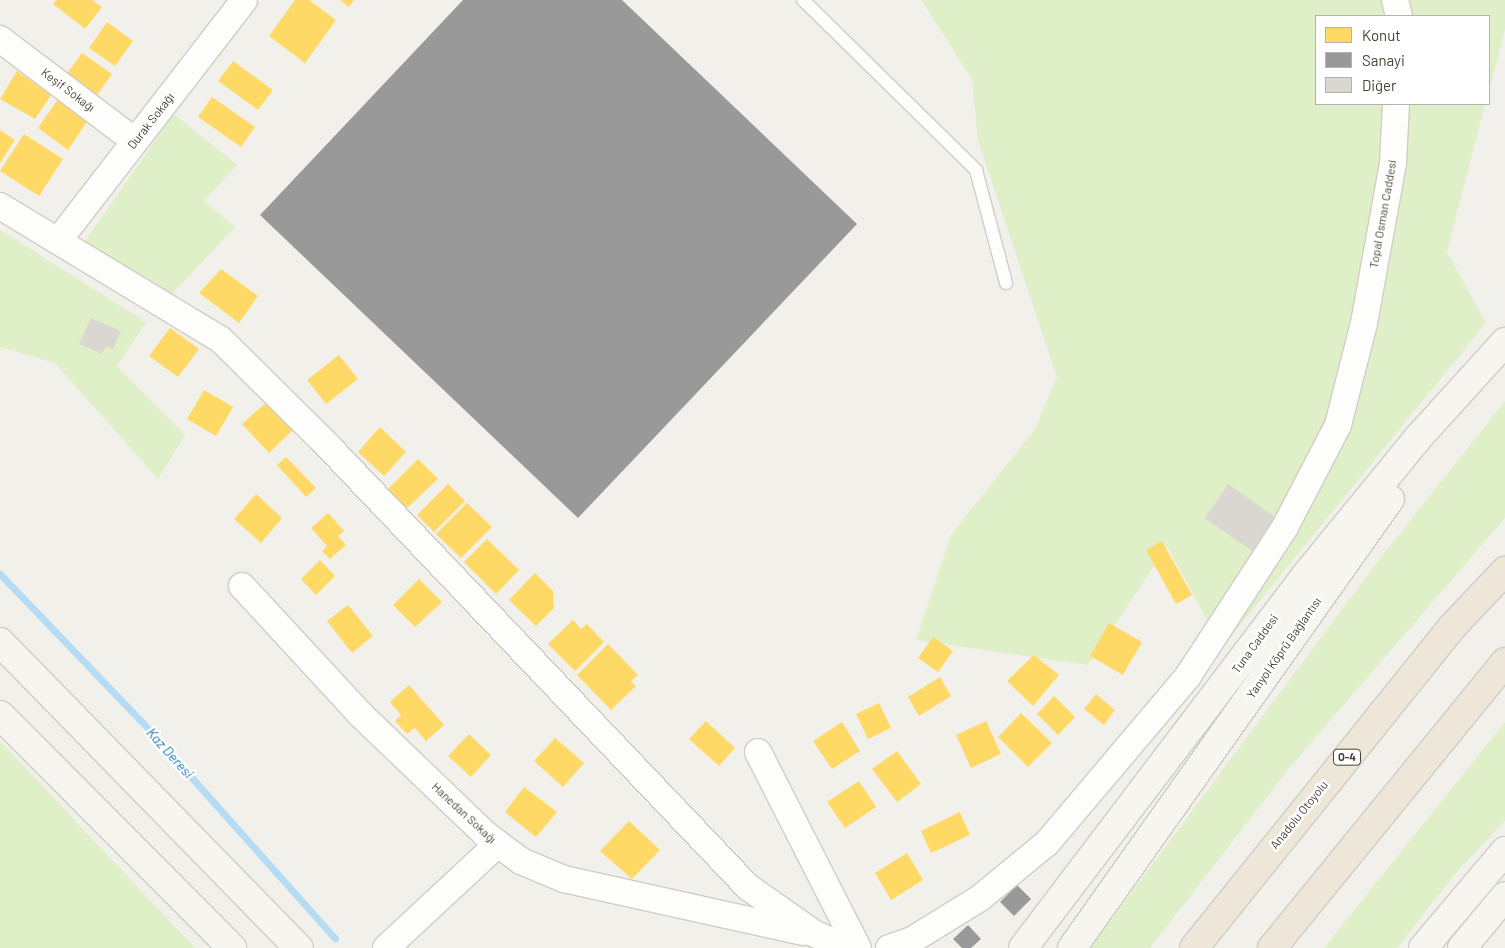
<!DOCTYPE html>
<html>
<head>
<meta charset="utf-8">
<style>
	body { margin:0 }
	#map { position:relative; width:1505px; height:948px; overflow:hidden; background:#f2f0ea; font-family:Barlow,sans-serif }
	div>[style] { position:absolute }
	.green>* { inset:0; background:#dfefc7 }
	.homes>* { inset:0; background:#ffd966 }
	.industry>* { inset:0; background:#999 }
	.stream>* { height:7px; margin:-3.5px; padding:0 3.5px; transform-origin:3.5px; border-radius:3.5px; background:#b6dcf4 }
	.building>* { inset:0; background:#dad7d1 }
	.roads { filter:drop-shadow(1px 0 #d0cdc7) drop-shadow(-1px 0 #d0cdc7) drop-shadow(0 1px #d0cdc7) drop-shadow(0 -1px #d0cdc7) }
	.lane>* { height:12px; margin:-6px; padding:0 6px; transform-origin:6px; border-radius:6px; background:#fdfdfc }
	.street>* { height:26px; margin:-13px; padding:0 13px; transform-origin:13px; border-radius:13px; background:#fdfdfc }
	.secondary>* { height:28px; margin:-14px; padding:0 14px; transform-origin:14px; border-radius:14px; background:#f7f5ef }
	.highway>* { height:28px; margin:-14px; padding:0 14px; transform-origin:14px; border-radius:14px; background:#ede6d9 }
	span { translate:-50% -50%; white-space:nowrap; text-align:center; line-height:1.15; -webkit-text-stroke:5px #fff; paint-order:stroke }
	.shield-label span { padding:1px 4px; background:#fff; border:1px solid; border-radius:4px; -webkit-text-stroke-width:0 }
	.shield-label { font-size:11px; color:#494135; font-weight:700 }
	.street-label { font-size:12px; color:#494135 }
	.water-label { font-size:14px; color:#2179b8; font-style:italic }
	.legend { position:absolute; left:1315px; top:15px; width:175px; height:90px; box-sizing:border-box; background:#fff; border:1px solid #b6b3ae; margin:0; padding:6px 9px; list-style:none; font-size:15px; color:#494135 }
	.legend li { display:flex; align-items:center; gap:10px; height:25px }
	.legend b { width:25px; border:1px solid #b6b3ae }
</style>
</head>
<body>
<div id="map">
	<div class="green">
		<div style="clip-path:polygon(921px 0,1505px 0,1505px 29px,1489px 91px,1489px 16px,1316px 16px,1316px 104px,1485px 104px,1447px 252px,1486px 323px,1222px 647px,1167px 546px,1088px 665px,916px 640px,951px 535px,1035px 429px,1057px 377px,978px 140px,972px 79px)"></div>
		<div style="clip-path:polygon(174px 114px,237px 165px,204px 201px,235px 227px,169px 297px,85px 241px)"></div>
		<div style="clip-path:polygon(0 230px,146px 322px,117px 366px,185px 435px,158px 479px,55px 363px,0 347px)"></div>
		<div style="clip-path:polygon(1505px 401px,1505px 518px,1290px 767px,1150px 948px,1090px 948px,1379px 560px)"></div>
		<div style="clip-path:polygon(1505px 722px,1505px 821px,1459px 869px,1397px 948px,1324px 948px)"></div>
		<div style="clip-path:polygon(0 741px,195px 948px,0 948px)"></div>
	</div>
	<div class="homes">
		<div style="clip-path:polygon(56px 0,92px 0,102px 7px,85px 29px,53px 4px)"></div>
		<div style="clip-path:polygon(295px 0,309px 0,336px 20px,305px 63px,269px 36px)"></div>
		<div style="clip-path:polygon(340px 0,354px 0,349px 7px)"></div>
		<div style="clip-path:polygon(107px 22px,133px 41px,115px 66px,89px 48px)"></div>
		<div style="clip-path:polygon(82px 53px,112px 74px,95px 98px,65px 76px)"></div>
		<div style="clip-path:polygon(233px 61px,273px 90px,258px 110px,218px 81px)"></div>
		<div style="clip-path:polygon(17px 71px,51px 95px,35px 119px,0 99px)"></div>
		<div style="clip-path:polygon(212px 97px,255px 127px,241px 147px,198px 117px)"></div>
		<div style="clip-path:polygon(58px 99px,88px 120px,68px 150px,38px 128px)"></div>
		<div style="clip-path:polygon(0 130px,15px 140px,0 163px)"></div>
		<div style="clip-path:polygon(24px 134px,63px 159px,39px 196px,0 171px)"></div>
		<div style="clip-path:polygon(221px 269px,258px 296px,239px 323px,199px 293px)"></div>
		<div style="clip-path:polygon(170px 328px,199px 349px,178px 377px,149px 356px)"></div>
		<div style="clip-path:polygon(339px 355px,358px 379px,326px 404px,307px 380px)"></div>
		<div style="clip-path:polygon(204px 390px,233px 407px,216px 436px,187px 419px)"></div>
		<div style="clip-path:polygon(270px 399px,296px 427px,269px 453px,242px 424px)"></div>
		<div style="clip-path:polygon(380px 427px,406px 452px,384px 476px,358px 452px)"></div>
		<div style="clip-path:polygon(286px 457px,316px 488px,306px 497px,277px 465px)"></div>
		<div style="clip-path:polygon(418px 459px,438px 479px,407px 508px,388px 489px)"></div>
		<div style="clip-path:polygon(448px 484px,465px 501px,434px 532px,417px 515px)"></div>
		<div style="clip-path:polygon(256px 494px,282px 518px,261px 543px,234px 519px)"></div>
		<div style="clip-path:polygon(467px 503px,492px 527px,461px 558px,436px 534px)"></div>
		<div style="clip-path:polygon(328px 513px,344px 531px,338px 536px,346px 545px,330px 559px,322px 551px,327px 546px,311px 528px)"></div>
		<div style="clip-path:polygon(487px 539px,519px 570px,496px 594px,464px 562px)"></div>
		<div style="clip-path:polygon(1162px 541px,1192px 595px,1176px 604px,1146px 550px)"></div>
		<div style="clip-path:polygon(320px 560px,335px 576px,316px 595px,301px 579px)"></div>
		<div style="clip-path:polygon(535px 573px,553px 591px,554px 608px,536px 626px,509px 600px)"></div>
		<div style="clip-path:polygon(419px 579px,442px 602px,415px 627px,393px 605px)"></div>
		<div style="clip-path:polygon(348px 605px,373px 636px,352px 653px,327px 621px)"></div>
		<div style="clip-path:polygon(573px 620px,581px 629px,587px 624px,604px 642px,575px 671px,548px 644px)"></div>
		<div style="clip-path:polygon(1109px 623px,1142px 642px,1123px 675px,1090px 656px)"></div>
		<div style="clip-path:polygon(933px 637px,953px 651px,938px 672px,918px 658px)"></div>
		<div style="clip-path:polygon(608px 644px,638px 675px,631px 681px,636px 686px,611px 710px,577px 675px)"></div>
		<div style="clip-path:polygon(1034px 655px,1059px 675px,1033px 706px,1007px 681px)"></div>
		<div style="clip-path:polygon(940px 677px,951px 696px,919px 716px,908px 697px)"></div>
		<div style="clip-path:polygon(409px 685px,444px 725px,426px 741px,415px 728px,407px 734px,395px 721px,401px 715px,390px 702px)"></div>
		<div style="clip-path:polygon(1096px 694px,1115px 710px,1104px 725px,1084px 709px)"></div>
		<div style="clip-path:polygon(1054px 696px,1075px 717px,1058px 735px,1037px 714px)"></div>
		<div style="clip-path:polygon(879px 703px,891px 728px,868px 739px,856px 714px)"></div>
		<div style="clip-path:polygon(1021px 713px,1052px 743px,1028px 767px,998px 737px)"></div>
		<div style="clip-path:polygon(706px 721px,735px 748px,719px 766px,689px 739px)"></div>
		<div style="clip-path:polygon(986px 721px,1001px 754px,971px 768px,956px 735px)"></div>
		<div style="clip-path:polygon(842px 722px,860px 751px,832px 769px,813px 741px)"></div>
		<div style="clip-path:polygon(469px 734px,491px 755px,471px 777px,448px 756px)"></div>
		<div style="clip-path:polygon(555px 738px,584px 763px,563px 787px,534px 761px)"></div>
		<div style="clip-path:polygon(897px 751px,921px 784px,897px 802px,872px 769px)"></div>
		<div style="clip-path:polygon(859px 781px,876px 807px,845px 828px,827px 802px)"></div>
		<div style="clip-path:polygon(524px 787px,557px 812px,536px 837px,505px 812px)"></div>
		<div style="clip-path:polygon(960px 812px,970px 835px,931px 853px,921px 831px)"></div>
		<div style="clip-path:polygon(629px 821px,660px 850px,632px 879px,600px 851px)"></div>
		<div style="clip-path:polygon(907px 853px,923px 880px,891px 900px,875px 873px)"></div>
	</div>
	<div class="industry">
		<div style="clip-path:polygon(463px 0,622px 0,857px 224px,578px 518px,260px 215px)"></div>
		<div style="clip-path:polygon(1017px 885px,1031px 899px,1014px 916px,1000px 902px)"></div>
		<div style="clip-path:polygon(968px 925px,981px 939px,971px 948px,962px 948px,953px 939px)"></div>
	</div>
	<div class="stream">
		<div style="left:0;top:574px;width:208px;rotate:46.2deg"></div>
		<div style="left:144px;top:724px;width:287px;rotate:48.3deg"></div>
	</div>
	<div class="building">
		<div style="clip-path:polygon(91px 318px,121px 331px,113px 349px,106px 346px,102px 354px,79px 344px)"></div>
		<div style="clip-path:polygon(1228px 484px,1275px 517px,1252px 551px,1205px 518px)"></div>
	</div>
	<div class="roads">
		<div class="lane">
			<div style="left:803px;top:0;width:243px;rotate:44.5deg"></div>
			<div style="left:976px;top:170px;width:117px;rotate:75.1deg"></div>
		</div>
		<div class="street">
			<div style="left:1395px;top:0;width:16px;rotate:76deg"></div>
			<div style="left:0;top:39px;width:169px;rotate:37.1deg"></div>
			<div style="left:0;top:206px;width:258px;rotate:31.2deg"></div>
			<div style="left:221px;top:340px;width:151px;rotate:44.7deg"></div>
			<div style="left:328px;top:446px;width:609px;rotate:46.4deg"></div>
			<div style="left:748px;top:887px;width:82px;rotate:35deg"></div>
			<div style="left:815px;top:934px;width:36px;rotate:23deg"></div>
			<div style="left:58px;top:241px;width:304px;rotate:-52.3deg"></div>
			<div style="left:242px;top:586px;width:174px;rotate:47.3deg"></div>
			<div style="left:360px;top:714px;width:173px;rotate:43.8deg"></div>
			<div style="left:485px;top:834px;width:45px;rotate:36.9deg"></div>
			<div style="left:521px;top:861px;width:47px;rotate:22.7deg"></div>
			<div style="left:564px;top:879px;width:245px;rotate:12.5deg"></div>
			<div style="left:758px;top:752px;width:220px;rotate:63deg"></div>
			<div style="left:386px;top:948px;width:153px;rotate:-42.9deg"></div>
			<div style="left:889px;top:948px;width:24px;rotate:-19deg"></div>
			<div style="left:912px;top:940px;width:80px;rotate:-31.7deg"></div>
			<div style="left:980px;top:898px;width:87px;rotate:-39.4deg"></div>
			<div style="left:1047px;top:843px;width:219px;rotate:-49.8deg"></div>
			<div style="left:1188px;top:676px;width:178px;rotate:-56.9deg"></div>
			<div style="left:1285px;top:527px;width:115px;rotate:-62.5deg"></div>
			<div style="left:1338px;top:425px;width:105px;rotate:-75.7deg"></div>
			<div style="left:1364px;top:323px;width:163px;rotate:-79.7deg"></div>
			<div style="left:1393px;top:163px;width:59px;rotate:-87.1deg"></div>
		</div>
		<div class="secondary">
			<div style="left:0;top:642px;width:428px;rotate:45.7deg"></div>
			<div style="left:0;top:715px;width:329px;rotate:45.1deg"></div>
			<div style="left:1023px;top:948px;width:467px;rotate:-52.8deg"></div>
			<div style="left:1305px;top:576px;width:177px;rotate:-50.7deg"></div>
			<div style="left:1417px;top:439px;width:131px;rotate:-47.8deg"></div>
			<div style="left:1072px;top:948px;width:550px;rotate:-54.69deg"></div>
			<div style="left:1423px;top:948px;width:127px;rotate:-49.8deg"></div>
			<div style="left:1462px;top:948px;width:67px;rotate:-50.4deg"></div>
		</div>
		<div class="highway">
			<div style="left:1194px;top:948px;width:413px;rotate:-51.2deg"></div>
			<div style="left:1453px;top:626px;width:76px;rotate:-46.6deg"></div>
			<div style="left:1272px;top:948px;width:369px;rotate:-50.8deg"></div>
		</div>
	</div>
	<div class="shield-label">
		<span style="left:1347px;top:757px">O-4</span>
	</div>
	<div class="street-label">
		<span style="left:68px;top:90px;rotate:37deg">Keşif Sokağı</span>
		<span style="left:151px;top:121px;rotate:-52deg">Durak Sokağı</span>
		<span style="left:1383px;top:214px;rotate:-80deg">Topal Osman Caddesi</span>
		<span style="left:1255px;top:644px;rotate:-54deg">Tuna Caddesi</span>
		<span style="left:1284px;top:648px;rotate:-55deg">Yanyol Köprü Bağlantısı</span>
		<span style="left:464px;top:813px;rotate:43deg">Hanedan Sokağı</span>
		<span style="left:1299px;top:815px;rotate:-51deg">Anadolu Otoyolu</span>
	</div>
	<div class="water-label">
		<span style="left:170px;top:753px;rotate:48deg">Kaz Deresi</span>
	</div>
	<ul class="legend">
	<li><b style="height:14px;background:#ffd966"></b>Konut</li>
	<li><b style="height:14px;background:#999"></b>Sanayi</li>
	<li><b style="height:14px;background:#dad7d1"></b>Diğer</li>
	</ul>
</div>
</body>
</html>
